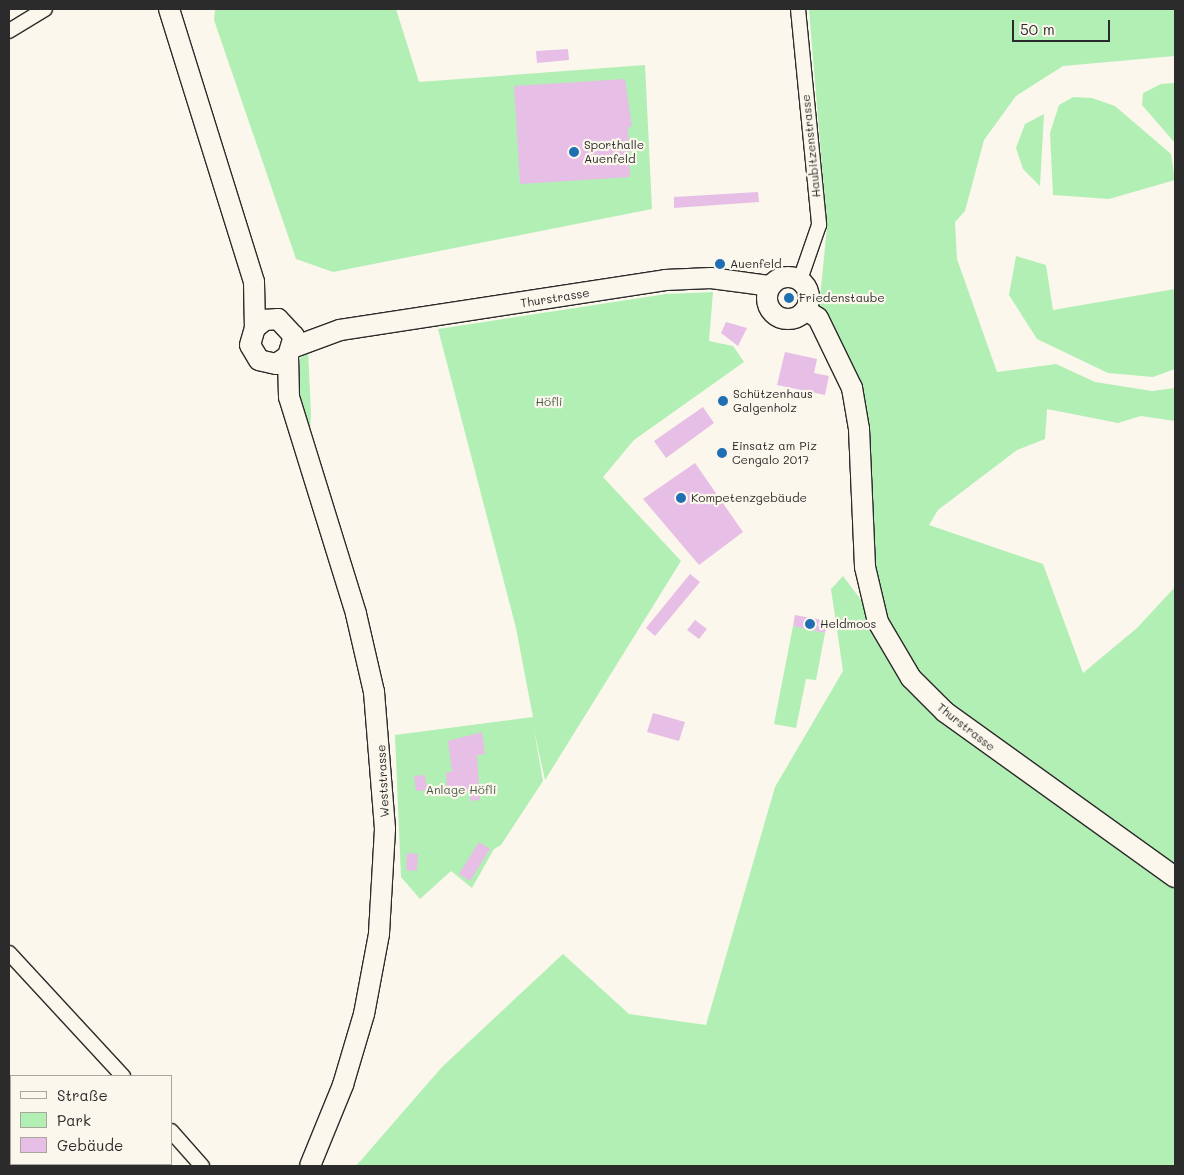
<!DOCTYPE html>
<html>
<head>
<meta charset="utf-8">
<style>
	body { margin:0 }
	#map { position:relative; width:1184px; height:1175px; overflow:hidden; background:#fbf7ec; font-family:Mali,sans-serif }
	div>[style] { position:absolute }
	.green>* { inset:0; background:#b2efb5 }
	.building>* { inset:0; background:#e7bee5 }
	.roads { filter:drop-shadow(1px 0 #2b2b2b) drop-shadow(-1px 0 #2b2b2b) drop-shadow(0 1px #2b2b2b) drop-shadow(0 -1px #2b2b2b) }
	.street>* { height:14px; margin:-7px; padding:0 7px; transform-origin:7px; border-radius:7px; background:#fbf7ec }
	.secondary>* { height:20px; margin:-10px; padding:0 10px; transform-origin:10px; border-radius:10px; background:#fbf7ec }
	.secondary>.ring { margin:-10px; padding:0; box-sizing:content-box; background:none; border:20px solid #fbf7ec; border-radius:50% }
	.dots>* { width:14px; height:14px; translate:-50% -50%; box-sizing:border-box; border:2px solid #fbf7ec; border-radius:50% }
	span { translate:-50% -50%; white-space:nowrap; text-align:center; line-height:1.15; -webkit-text-stroke:4.5px #fbf7ec; paint-order:stroke }
	.poi-label { font-size:12px; color:#2b2b2b }
	.left { translate:0 -50%; text-align:left }
	.street-label { font-size:12px; color:#2b2b2b }
	.park-label { font-size:12px; color:#4d5c4e }
	.frame { position:absolute; inset:0; border:10px solid #2b2b2b; pointer-events:none }
	.legend { position:absolute; left:10px; top:1075px; width:162px; height:90px; box-sizing:border-box; background:#fbf7ec; border:1px solid #a8a59f; margin:0; padding:6px 9px; list-style:none; font-size:15px; color:#2b2b2b }
	.legend li { display:flex; align-items:center; gap:10px; height:25px }
	.legend b { width:25px; border:1px solid #a8a59f }
	.scale { position:absolute; left:1012px; top:20px; width:98px; height:22px; box-sizing:border-box; border:2px solid #2b2b2b; border-top:0; padding-left:6px; font-size:15px; line-height:18px; white-space:nowrap; color:#2b2b2b; -webkit-text-stroke:4px #fbf7ec; paint-order:stroke }
</style>
</head>
<body>
<div id="map">
	<div class="green">
		<div style="clip-path:polygon(215px 9px,396px 9px,419px 82px,645px 65px,652px 209px,333px 272px,296px 259px,214px 20px)"></div>
		<div style="clip-path:polygon(809px 9px,1175px 9px,1175px 56px,1063px 66px,1016px 96px,984px 140px,965px 211px,955px 222px,957px 259px,997px 372px,1056px 364px,1095px 382px,1152px 391px,1175px 388px,1175px 421px,1141px 416px,1118px 423px,1047px 409px,1045px 439px,1017px 450px,938px 510px,929px 525px,1043px 564px,1083px 673px,1137px 628px,1175px 587px,1175px 1166px,356px 1166px,442px 1067px,563px 954px,629px 1014px,706px 1025px,775px 787px,843px 671px,831px 589px,843px 576px,877px 621px,859px 429px,818px 318px,827px 227px)"></div>
		<div style="clip-path:polygon(1175px 83px,1175px 143px,1142px 105px,1143px 93px,1161px 84px)"></div>
		<div style="clip-path:polygon(1073px 97px,1092px 98px,1115px 106px,1171px 154px,1175px 180px,1109px 199px,1053px 195px,1050px 133px,1059px 105px)"></div>
		<div style="clip-path:polygon(1044px 114px,1040px 186px,1023px 169px,1016px 148px,1025px 124px)"></div>
		<div style="clip-path:polygon(1016px 256px,1046px 265px,1053px 310px,1175px 289px,1175px 369px,1153px 377px,1108px 373px,1037px 339px,1009px 295px)"></div>
		<div style="clip-path:polygon(713px 292px,709px 341px,733px 346px,744px 362px,634px 440px,603px 477px,681px 561px,545px 780px,534px 730px,543px 781px,501px 845px,494px 849px,472px 888px,451px 871px,420px 899px,401px 877px,395px 735px,533px 717px,516px 628px,438px 329px,666px 294px)"></div>
		<div style="clip-path:polygon(308px 350px,311px 413px,310px 434px,296px 378px,297px 362px)"></div>
		<div style="clip-path:polygon(793px 626px,825px 633px,816px 680px,806px 679px,796px 728px,774px 724px)"></div>
	</div>
	<div class="building">
		<div style="clip-path:polygon(568px 49px,569px 60px,537px 63px,536px 51px)"></div>
		<div style="clip-path:polygon(625px 79px,632px 127px,628px 127px,630px 177px,520px 184px,514px 86px)"></div>
		<div style="clip-path:polygon(758px 192px,759px 202px,674px 208px,674px 197px)"></div>
		<div style="clip-path:polygon(726px 322px,747px 328px,738px 346px,721px 333px)"></div>
		<div style="clip-path:polygon(785px 352px,817px 359px,814px 373px,829px 376px,825px 395px,777px 385px)"></div>
		<div style="clip-path:polygon(703px 407px,714px 423px,666px 458px,654px 441px)"></div>
		<div style="clip-path:polygon(695px 463px,743px 532px,699px 565px,643px 499px)"></div>
		<div style="clip-path:polygon(690px 574px,700px 582px,655px 636px,646px 628px)"></div>
		<div style="clip-path:polygon(795px 615px,828px 621px,825px 633px,793px 626px)"></div>
		<div style="clip-path:polygon(695px 620px,707px 629px,699px 639px,687px 630px)"></div>
		<div style="clip-path:polygon(653px 713px,685px 722px,679px 741px,647px 732px)"></div>
		<div style="clip-path:polygon(482px 732px,485px 754px,477px 755px,480px 800px,470px 801px,470px 791px,447px 793px,446px 772px,452px 772px,448px 741px)"></div>
		<div style="clip-path:polygon(425px 775px,427px 790px,416px 791px,414px 776px)"></div>
		<div style="clip-path:polygon(479px 842px,490px 849px,470px 881px,459px 874px)"></div>
		<div style="clip-path:polygon(407px 853px,418px 854px,417px 871px,406px 870px)"></div>
	</div>
	<div class="roads">
		<div class="street">
			<div style="left:798px;top:9px;width:217px;rotate:84.4deg"></div>
			<div style="left:819px;top:225px;width:58px;rotate:109.1deg"></div>
			<div style="left:9px;top:31px;width:42px;rotate:-31.4deg"></div>
			<div style="left:9px;top:953px;width:168px;rotate:47.2deg"></div>
			<div style="left:171px;top:1131px;width:47px;rotate:48.5deg"></div>
		</div>
		<div class="secondary">
			<div style="left:169px;top:9px;width:286px;rotate:72.7deg"></div>
			<div style="left:254px;top:282px;width:46px;rotate:88.8deg"></div>
			<div class="ring" style="left:767px;top:277px;width:22px;height:22px"></div>
			<div style="left:806px;top:310px;width:14px;rotate:34deg"></div>
			<div style="left:818px;top:318px;width:78px;rotate:64.1deg"></div>
			<div style="left:852px;top:388px;width:42px;rotate:80.3deg"></div>
			<div style="left:859px;top:429px;width:138px;rotate:87.5deg"></div>
			<div style="left:865px;top:567px;width:57px;rotate:76.7deg"></div>
			<div style="left:878px;top:622px;width:65px;rotate:59.5deg"></div>
			<div style="left:911px;top:678px;width:48px;rotate:45deg"></div>
			<div style="left:945px;top:712px;width:283px;rotate:35.7deg"></div>
			<div style="left:294px;top:347px;width:49px;rotate:-20.3deg"></div>
			<div style="left:340px;top:330px;width:329px;rotate:-8.7deg"></div>
			<div style="left:665px;top:280px;width:46px;rotate:-2.5deg"></div>
			<div style="left:711px;top:278px;width:60px;rotate:7.7deg"></div>
			<div style="left:288px;top:356px;width:14px;rotate:146deg"></div>
			<div style="left:276px;top:364px;width:17px;rotate:-167deg"></div>
			<div style="left:259px;top:360px;width:17px;rotate:-121deg"></div>
			<div style="left:250px;top:345px;width:18px;rotate:-74deg"></div>
			<div style="left:255px;top:328px;width:13px;rotate:-39deg"></div>
			<div style="left:265px;top:320px;width:13px;rotate:-4deg"></div>
			<div style="left:278px;top:319px;width:23px;rotate:47deg"></div>
			<div style="left:294px;top:336px;width:21px;rotate:107deg"></div>
			<div style="left:288px;top:356px;width:41px;rotate:88.6deg"></div>
			<div style="left:289px;top:397px;width:227px;rotate:72.8deg"></div>
			<div style="left:356px;top:614px;width:80px;rotate:77deg"></div>
			<div style="left:374px;top:692px;width:137px;rotate:85.4deg"></div>
			<div style="left:385px;top:829px;width:105px;rotate:93.3deg"></div>
			<div style="left:379px;top:934px;width:81px;rotate:100.6deg"></div>
			<div style="left:364px;top:1014px;width:74px;rotate:106.5deg"></div>
			<div style="left:343px;top:1085px;width:87px;rotate:112.2deg"></div>
		</div>
	</div>
	<div class="dots">
		<div style="left:574px;top:152px;background:#1f6fb2"></div>
		<div style="left:720px;top:264px;background:#1f6fb2"></div>
		<div style="left:789px;top:298px;background:#1f6fb2"></div>
		<div style="left:723px;top:401px;background:#1f6fb2"></div>
		<div style="left:722px;top:453px;background:#1f6fb2"></div>
		<div style="left:681px;top:498px;background:#1f6fb2"></div>
		<div style="left:810px;top:624px;background:#1f6fb2"></div>
	</div>
	<div class="poi-label">
		<span class="left" style="left:584px;top:152px">Sporthalle<br>Auenfeld</span>
		<span class="left" style="left:730px;top:264px">Auenfeld</span>
		<span class="left" style="left:799px;top:298px">Friedenstaube</span>
		<span class="left" style="left:733px;top:401px">Schützenhaus<br>Galgenholz</span>
		<span class="left" style="left:732px;top:453px">Einsatz am Piz<br>Cengalo 2017</span>
		<span class="left" style="left:691px;top:498px">Kompetenzgebäude</span>
		<span class="left" style="left:820px;top:624px">Heldmoos</span>
	</div>
	<div class="street-label">
		<span style="left:811px;top:146px;rotate:-96deg">Haubitzenstrasse</span>
		<span style="left:555px;top:298px;rotate:-9deg">Thurstrasse</span>
		<span style="left:966px;top:727px;rotate:38deg">Thurstrasse</span>
		<span style="left:383px;top:781px;rotate:-93deg">Weststrasse</span>
	</div>
	<div class="park-label">
		<span style="left:549px;top:402px">Höfli</span>
		<span style="left:461px;top:790px">Anlage Höfli</span>
	</div>
	<div class="frame"></div>
	<ul class="legend">
	<li><b style="height:6px;background:#fbf7ec"></b>Straße</li>
	<li><b style="height:14px;background:#b2efb5"></b>Park</li>
	<li><b style="height:14px;background:#e7bee5"></b>Gebäude</li>
	</ul>
	<div class="scale">50 m</div>
</div>
</body>
</html>
